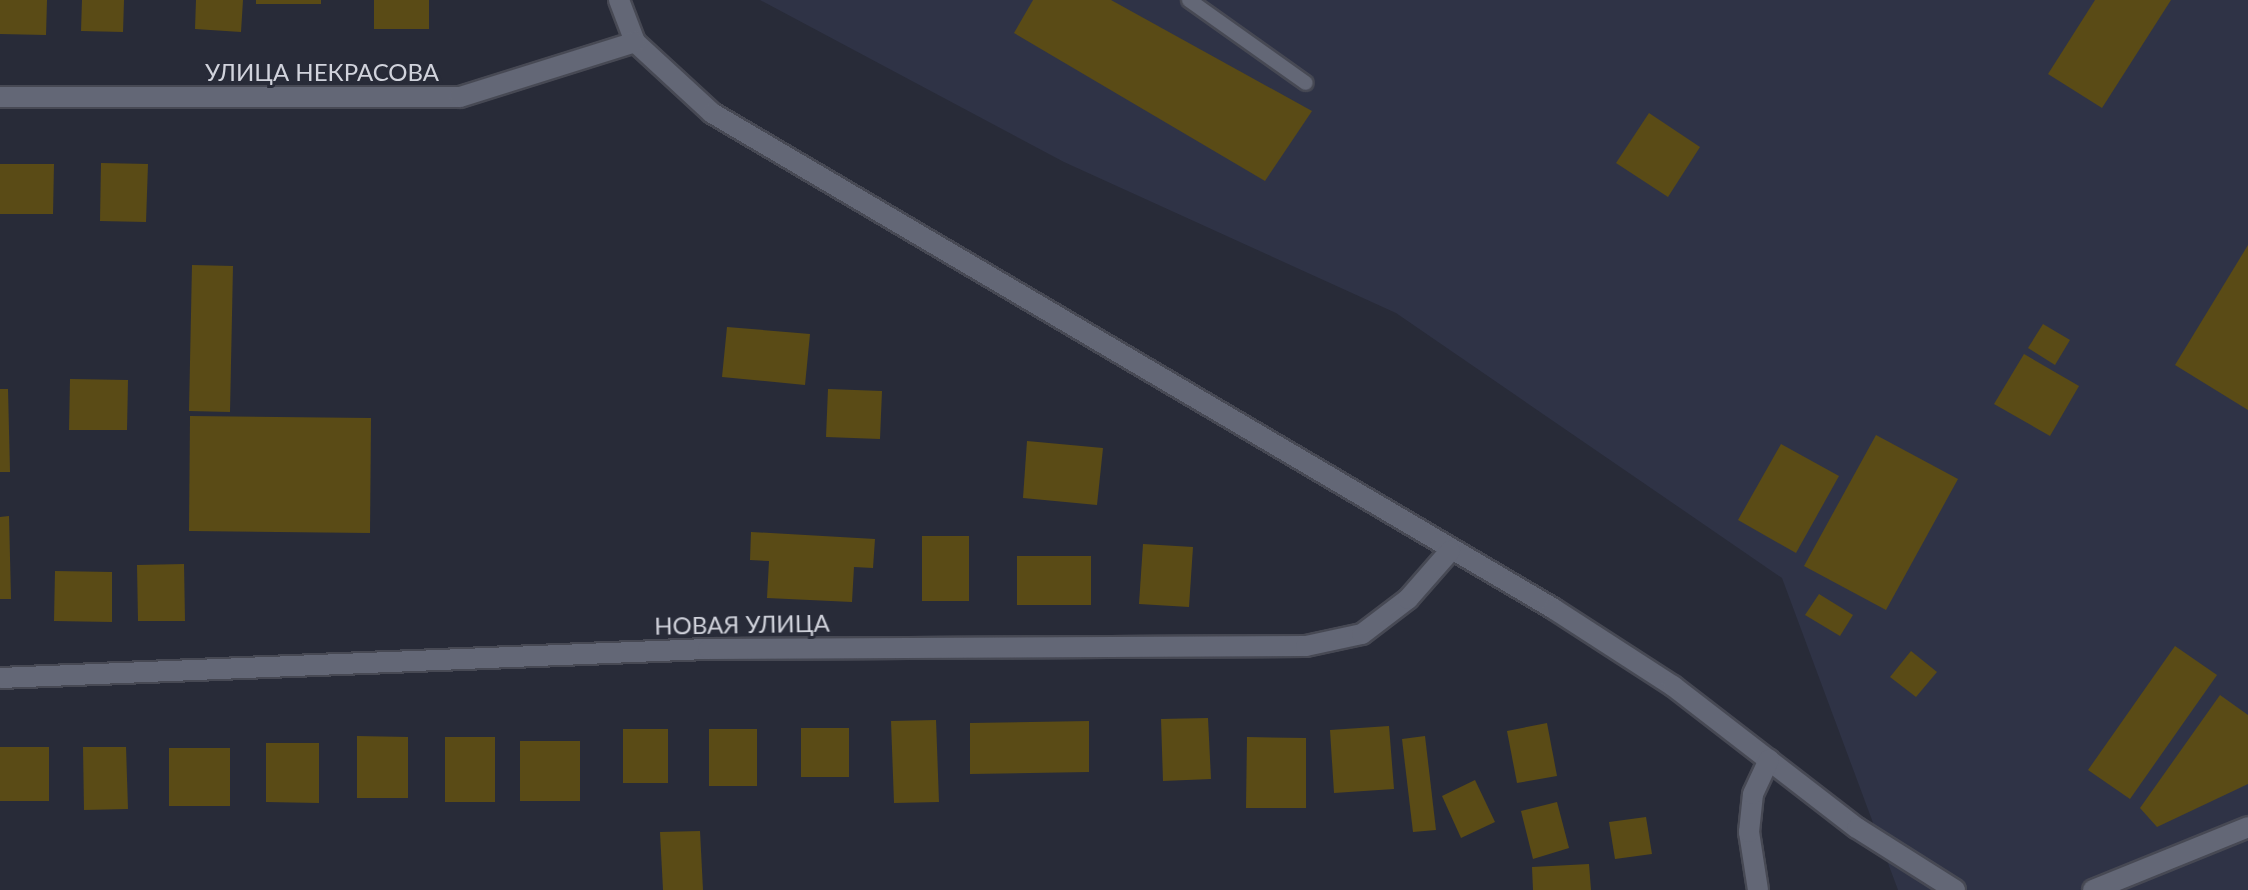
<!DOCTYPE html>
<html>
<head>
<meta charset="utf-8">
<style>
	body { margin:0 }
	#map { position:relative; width:2248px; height:890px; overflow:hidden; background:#282b38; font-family:Lato,sans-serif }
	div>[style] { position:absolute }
	.built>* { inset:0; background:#2f3346 }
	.building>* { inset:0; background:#5a4b16 }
	.roads { filter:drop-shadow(2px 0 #474954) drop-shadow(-2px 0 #474954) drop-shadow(0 2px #474954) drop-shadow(0 -2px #474954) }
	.service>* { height:14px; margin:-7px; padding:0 7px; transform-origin:7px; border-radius:7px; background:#636776 }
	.minor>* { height:20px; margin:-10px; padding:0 10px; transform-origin:10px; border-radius:10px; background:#636776 }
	span { translate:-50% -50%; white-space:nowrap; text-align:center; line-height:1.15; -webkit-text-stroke:6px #282b38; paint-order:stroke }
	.street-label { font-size:24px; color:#d1d3dc }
</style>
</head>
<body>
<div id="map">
	<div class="built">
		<div style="clip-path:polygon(760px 0,2248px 0,2248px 890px,1898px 890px,1782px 578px,1396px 313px,1064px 162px)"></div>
	</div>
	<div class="building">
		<div style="clip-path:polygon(0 0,47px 0,46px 35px,0 34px)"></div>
		<div style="clip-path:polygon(82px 0,124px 0,123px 32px,81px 31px)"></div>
		<div style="clip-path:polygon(196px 0,243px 0,241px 32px,195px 29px)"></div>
		<div style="clip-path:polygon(256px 0,321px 0,321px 4px,256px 4px)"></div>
		<div style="clip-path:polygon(374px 0,429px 0,429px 29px,374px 29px)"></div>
		<div style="clip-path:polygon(1033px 0,1111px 0,1312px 111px,1265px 181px,1014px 33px)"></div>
		<div style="clip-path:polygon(2095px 0,2171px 0,2102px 108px,2048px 74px)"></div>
		<div style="clip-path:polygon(1649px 113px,1700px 147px,1668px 197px,1616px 163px)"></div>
		<div style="clip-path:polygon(101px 163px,148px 164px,146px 222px,100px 221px)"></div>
		<div style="clip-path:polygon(0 164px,54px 164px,53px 214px,0 214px)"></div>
		<div style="clip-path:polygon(2248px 245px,2248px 410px,2175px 365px)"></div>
		<div style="clip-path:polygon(192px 265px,233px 266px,230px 412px,189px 411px)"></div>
		<div style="clip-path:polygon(2043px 324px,2070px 340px,2055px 365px,2028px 348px)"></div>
		<div style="clip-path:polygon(727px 327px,810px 334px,805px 385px,722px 377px)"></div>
		<div style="clip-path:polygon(2024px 354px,2079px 386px,2050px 436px,1994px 404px)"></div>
		<div style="clip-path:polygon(70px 379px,128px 380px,127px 430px,69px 430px)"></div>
		<div style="clip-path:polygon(0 389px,8px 389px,10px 472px,0 472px)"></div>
		<div style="clip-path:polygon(828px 389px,882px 391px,880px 439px,826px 437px)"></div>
		<div style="clip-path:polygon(190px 416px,371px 418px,370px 533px,189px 531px)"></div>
		<div style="clip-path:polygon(1876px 435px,1958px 479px,1886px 610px,1804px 566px)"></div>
		<div style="clip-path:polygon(1027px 441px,1103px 448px,1097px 505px,1023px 498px)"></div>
		<div style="clip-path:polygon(1781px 444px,1839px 476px,1796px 553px,1738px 520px)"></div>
		<div style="clip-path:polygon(9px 516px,11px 599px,0 599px,0 517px)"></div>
		<div style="clip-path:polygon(751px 532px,875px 539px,873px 568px,854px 567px,852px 602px,767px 598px,769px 561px,750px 560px)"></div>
		<div style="clip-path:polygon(922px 536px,969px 536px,969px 601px,922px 601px)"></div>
		<div style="clip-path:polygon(1143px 544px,1193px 547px,1189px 607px,1139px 604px)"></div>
		<div style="clip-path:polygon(1017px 556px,1091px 556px,1091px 605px,1017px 605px)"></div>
		<div style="clip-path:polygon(184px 564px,185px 621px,138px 621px,137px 565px)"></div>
		<div style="clip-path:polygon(55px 571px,112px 572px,112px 622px,54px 621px)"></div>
		<div style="clip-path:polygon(1819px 594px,1853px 615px,1840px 636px,1805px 615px)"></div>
		<div style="clip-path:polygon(2175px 646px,2217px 675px,2130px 799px,2088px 770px)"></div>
		<div style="clip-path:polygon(1911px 651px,1937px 672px,1916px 697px,1890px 677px)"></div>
		<div style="clip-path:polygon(2220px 695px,2248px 715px,2248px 784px,2157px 827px,2140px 808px)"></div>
		<div style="clip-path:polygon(1208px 718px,1211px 779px,1163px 781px,1161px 719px)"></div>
		<div style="clip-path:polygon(936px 720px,939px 802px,894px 803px,891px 721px)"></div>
		<div style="clip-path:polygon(1089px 721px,1089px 772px,970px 774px,970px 723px)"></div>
		<div style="clip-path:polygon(1547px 723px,1557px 776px,1517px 783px,1507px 731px)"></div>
		<div style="clip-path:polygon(1389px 726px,1394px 789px,1334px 793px,1330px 730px)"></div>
		<div style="clip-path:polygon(801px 728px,849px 728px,849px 777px,801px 777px)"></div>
		<div style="clip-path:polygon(623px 729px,668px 729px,668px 783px,623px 783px)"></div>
		<div style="clip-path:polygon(709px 729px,757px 729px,757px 786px,709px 786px)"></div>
		<div style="clip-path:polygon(357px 736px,408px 737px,408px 798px,357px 798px)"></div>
		<div style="clip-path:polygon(1425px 736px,1436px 830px,1413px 832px,1402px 739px)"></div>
		<div style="clip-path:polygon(445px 737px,495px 737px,495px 802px,445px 802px)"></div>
		<div style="clip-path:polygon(1247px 737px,1306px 738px,1306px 808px,1246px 808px)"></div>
		<div style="clip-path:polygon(520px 741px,580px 741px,580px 801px,520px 801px)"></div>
		<div style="clip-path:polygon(266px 743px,319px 743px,319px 803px,266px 802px)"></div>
		<div style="clip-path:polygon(0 747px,49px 747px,49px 801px,0 801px)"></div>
		<div style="clip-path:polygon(83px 747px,126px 747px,128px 809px,84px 810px)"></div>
		<div style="clip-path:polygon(169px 748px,230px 748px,230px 806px,169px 806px)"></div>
		<div style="clip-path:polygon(1475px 780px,1495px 822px,1461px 838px,1442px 796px)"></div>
		<div style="clip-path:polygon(1557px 802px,1569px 848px,1533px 859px,1521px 811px)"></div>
		<div style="clip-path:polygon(1646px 817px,1652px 854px,1615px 859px,1609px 822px)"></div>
		<div style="clip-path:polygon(700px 831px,703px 890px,663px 890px,660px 832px)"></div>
		<div style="clip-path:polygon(1589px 864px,1591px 890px,1533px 890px,1532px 867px)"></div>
	</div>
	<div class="roads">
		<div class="service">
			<div style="left:1189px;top:0;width:143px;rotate:35.4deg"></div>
		</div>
		<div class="minor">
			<div style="left:619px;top:0;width:45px;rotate:69.1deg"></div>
			<div style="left:635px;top:42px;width:105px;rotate:42.7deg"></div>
			<div style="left:712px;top:113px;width:977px;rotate:30.5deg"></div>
			<div style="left:1554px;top:609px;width:142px;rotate:32.9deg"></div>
			<div style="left:1673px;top:686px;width:232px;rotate:37.7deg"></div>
			<div style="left:1857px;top:828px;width:116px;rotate:32.3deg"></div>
			<div style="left:0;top:97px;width:460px"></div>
			<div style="left:460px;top:97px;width:183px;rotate:-17.4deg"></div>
			<div style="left:0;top:678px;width:709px;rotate:-2.35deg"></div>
			<div style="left:708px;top:649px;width:598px;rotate:-0.29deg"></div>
			<div style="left:1306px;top:646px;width:57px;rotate:-12.1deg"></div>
			<div style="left:1362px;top:634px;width:58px;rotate:-37.3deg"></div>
			<div style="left:1408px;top:599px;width:64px;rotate:-48.8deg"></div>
			<div style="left:1758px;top:890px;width:59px;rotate:-98.8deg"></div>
			<div style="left:1749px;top:832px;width:38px;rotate:-84deg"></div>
			<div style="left:1753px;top:794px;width:38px;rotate:-65deg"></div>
			<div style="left:2093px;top:890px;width:167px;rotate:-22.1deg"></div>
		</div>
	</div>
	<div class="street-label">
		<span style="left:322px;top:72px">УЛИЦА НЕКРАСОВА</span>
		<span style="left:742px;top:624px;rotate:-1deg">НОВАЯ УЛИЦА</span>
	</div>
</div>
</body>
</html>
